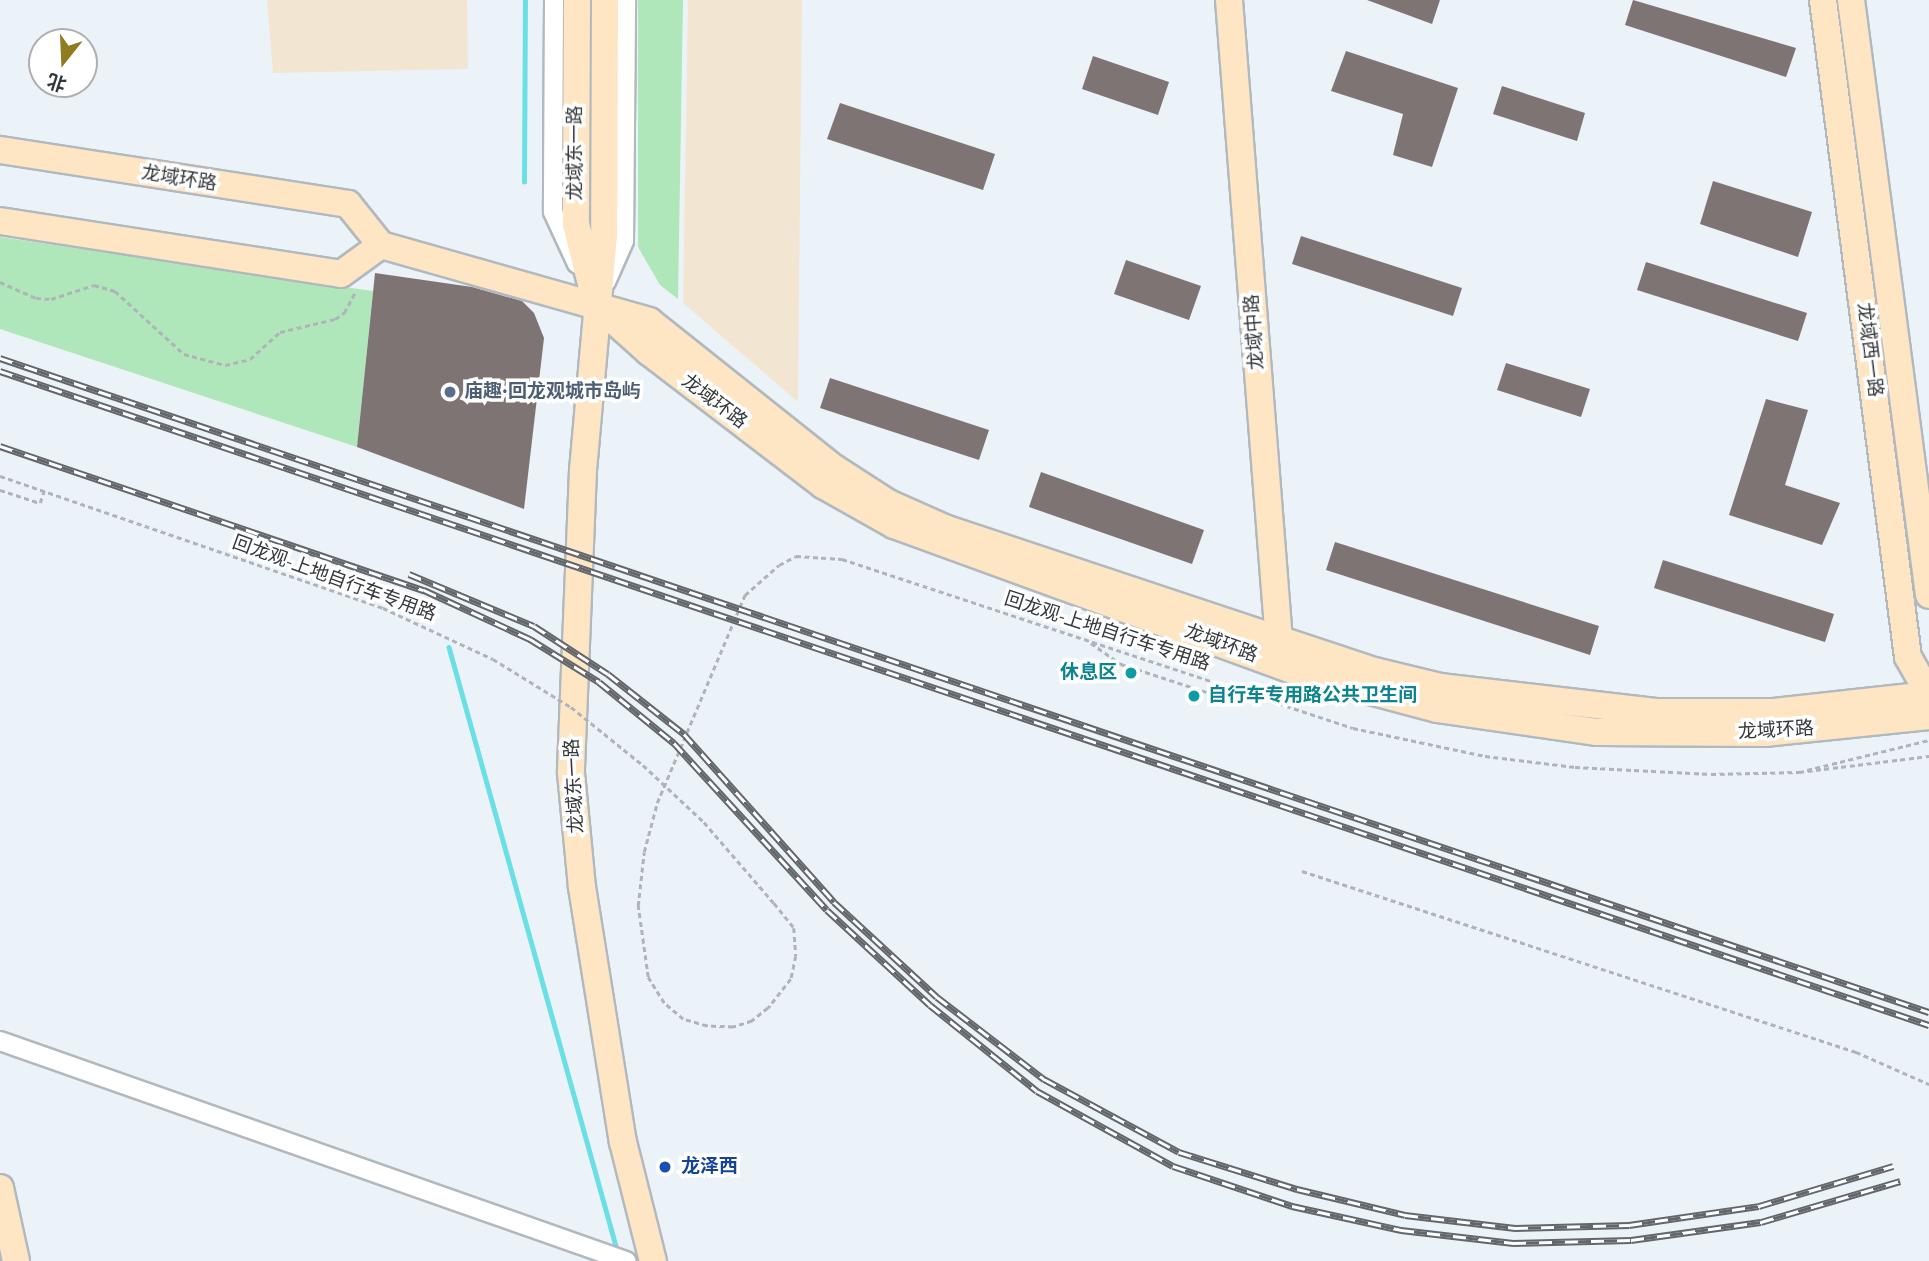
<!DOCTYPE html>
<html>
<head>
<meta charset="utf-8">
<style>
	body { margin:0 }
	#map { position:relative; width:1929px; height:1261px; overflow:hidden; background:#ebf3f9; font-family:"Source Sans 3","Noto Sans SC",sans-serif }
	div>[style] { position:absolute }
	.commercial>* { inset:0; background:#f2e6d2 }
	.green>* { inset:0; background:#afe7ba }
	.stream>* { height:4.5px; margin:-2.25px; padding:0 2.25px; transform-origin:2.25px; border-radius:2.25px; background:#6adfe6 }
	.building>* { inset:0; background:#7e7473 }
	.path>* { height:2.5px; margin-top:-1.25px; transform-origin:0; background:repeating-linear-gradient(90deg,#aeb4b9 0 5px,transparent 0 8.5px) }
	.roads { filter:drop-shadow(2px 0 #b1b9bf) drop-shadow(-2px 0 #b1b9bf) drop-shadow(0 2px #b1b9bf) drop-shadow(0 -2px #b1b9bf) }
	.street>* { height:18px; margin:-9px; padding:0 9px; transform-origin:9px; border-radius:9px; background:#fff }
	.secondary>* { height:26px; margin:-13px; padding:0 13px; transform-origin:13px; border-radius:13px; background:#fee6c5 }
	.rail>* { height:7px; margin-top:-3.5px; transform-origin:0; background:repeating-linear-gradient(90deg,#fff 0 13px,#63676b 0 26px); box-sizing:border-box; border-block:2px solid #63676b }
	.path-bridge>* { height:2.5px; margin-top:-1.25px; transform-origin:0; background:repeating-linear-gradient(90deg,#aeb4b9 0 5px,transparent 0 8.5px) }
	.dots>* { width:19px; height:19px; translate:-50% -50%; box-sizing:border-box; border:4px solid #fff; border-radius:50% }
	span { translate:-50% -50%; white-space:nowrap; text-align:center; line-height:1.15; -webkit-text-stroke:7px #fff; paint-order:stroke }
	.street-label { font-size:19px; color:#35383b }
	.service-label { font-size:19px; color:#4e5e75; font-weight:700 }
	.left { translate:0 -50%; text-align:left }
	.culture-label { font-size:19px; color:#0d838f; font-weight:700 }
	.right { translate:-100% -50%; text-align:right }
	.transit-label { font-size:19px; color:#164399; font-weight:700 }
	.north { position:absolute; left:28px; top:28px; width:70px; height:70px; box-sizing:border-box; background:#fff; border:2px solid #aeafb1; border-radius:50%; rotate:198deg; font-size:19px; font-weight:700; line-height:28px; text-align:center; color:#35383b }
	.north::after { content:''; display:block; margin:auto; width:24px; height:32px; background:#907b21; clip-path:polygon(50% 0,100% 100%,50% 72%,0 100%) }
</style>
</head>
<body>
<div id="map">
	<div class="commercial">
		<div style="clip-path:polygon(267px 0,467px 0,468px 69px,273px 73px)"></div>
		<div style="clip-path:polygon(688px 0,802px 0,798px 402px,683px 303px)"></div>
	</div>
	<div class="green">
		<div style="clip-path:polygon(638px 0,683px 0,678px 299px,660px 285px,638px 247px)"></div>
		<div style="clip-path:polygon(0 237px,373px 291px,357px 447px,0 329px)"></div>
	</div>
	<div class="stream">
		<div style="left:524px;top:182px;width:182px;rotate:-89.7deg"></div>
		<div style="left:449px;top:647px;width:629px;rotate:74.42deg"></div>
	</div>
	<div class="building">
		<div style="clip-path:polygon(1367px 0,1440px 0,1432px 24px)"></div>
		<div style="clip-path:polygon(1633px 0,1796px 48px,1786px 77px,1625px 25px)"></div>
		<div style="clip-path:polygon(1346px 51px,1458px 88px,1432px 167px,1393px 155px,1403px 114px,1331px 91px)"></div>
		<div style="clip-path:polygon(1093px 56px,1169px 82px,1158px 115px,1082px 89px)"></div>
		<div style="clip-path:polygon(1502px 86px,1585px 113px,1577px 141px,1493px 114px)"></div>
		<div style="clip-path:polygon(840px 103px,995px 154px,983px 190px,827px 139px)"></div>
		<div style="clip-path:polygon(1713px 181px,1812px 212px,1798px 257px,1700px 224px)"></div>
		<div style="clip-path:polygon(1301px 236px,1462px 288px,1453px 316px,1292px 264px)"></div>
		<div style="clip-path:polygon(1126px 260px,1201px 286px,1189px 320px,1114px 294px)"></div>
		<div style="clip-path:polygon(1646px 262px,1807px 313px,1798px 341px,1637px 290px)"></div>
		<div style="clip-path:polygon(375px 273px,472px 287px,522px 301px,534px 313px,544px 338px,524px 509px,357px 447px)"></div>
		<div style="clip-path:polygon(1506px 363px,1590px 389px,1581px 417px,1497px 390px)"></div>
		<div style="clip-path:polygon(830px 378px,989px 430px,979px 460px,820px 408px)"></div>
		<div style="clip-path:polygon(1766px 399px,1808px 410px,1785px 485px,1840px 503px,1822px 545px,1729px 515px)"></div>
		<div style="clip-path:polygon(1041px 472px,1204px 530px,1192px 564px,1029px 507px)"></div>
		<div style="clip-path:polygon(1335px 542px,1599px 626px,1590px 655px,1326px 570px)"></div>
		<div style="clip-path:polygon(1663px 560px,1834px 614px,1825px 642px,1654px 588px)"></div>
	</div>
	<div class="path">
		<div style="left:0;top:282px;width:39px;rotate:24deg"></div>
		<div style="left:36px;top:298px;width:15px;rotate:4deg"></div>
		<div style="left:51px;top:299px;width:45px;rotate:-18deg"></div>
		<div style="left:94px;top:285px;width:22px;rotate:16deg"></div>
		<div style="left:115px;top:291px;width:93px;rotate:42.4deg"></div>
		<div style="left:184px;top:354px;width:42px;rotate:15deg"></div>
		<div style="left:225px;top:365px;width:26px;rotate:-13deg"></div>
		<div style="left:250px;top:359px;width:40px;rotate:-42deg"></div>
		<div style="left:280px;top:332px;width:57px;rotate:-13.3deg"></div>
		<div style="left:335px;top:319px;width:11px;rotate:-34deg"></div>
		<div style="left:344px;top:313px;width:24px;rotate:-62deg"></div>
		<div style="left:0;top:490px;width:42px;rotate:18deg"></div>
		<div style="left:40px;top:503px;width:13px;rotate:-72deg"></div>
		<div style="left:1091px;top:643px;width:37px;rotate:35deg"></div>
		<div style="left:1121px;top:664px;width:113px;rotate:18.1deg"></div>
		<div style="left:1228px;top:699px;width:29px;rotate:-4deg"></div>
		<div style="left:1807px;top:770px;width:126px;rotate:-13.8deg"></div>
		<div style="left:1302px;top:871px;width:583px;rotate:18.09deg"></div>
		<div style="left:1856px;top:1052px;width:80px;rotate:23.7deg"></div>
		<div style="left:774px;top:903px;width:32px;rotate:51deg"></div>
		<div style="left:794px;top:928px;width:28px;rotate:86deg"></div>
		<div style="left:796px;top:956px;width:24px;rotate:102deg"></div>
		<div style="left:791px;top:979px;width:37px;rotate:128deg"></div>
		<div style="left:768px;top:1008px;width:21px;rotate:141deg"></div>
		<div style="left:752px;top:1021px;width:20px;rotate:162deg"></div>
		<div style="left:733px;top:1027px;width:26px;rotate:-178deg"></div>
		<div style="left:707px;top:1026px;width:25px;rotate:-164deg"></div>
		<div style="left:683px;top:1019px;width:25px;rotate:-140deg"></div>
		<div style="left:664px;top:1003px;width:31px;rotate:-122deg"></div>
		<div style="left:648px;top:977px;width:72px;rotate:-98deg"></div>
		<div style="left:638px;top:906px;width:54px;rotate:-83.7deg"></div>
		<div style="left:644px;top:852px;width:51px;rotate:-75.1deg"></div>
		<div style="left:657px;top:803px;width:226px;rotate:-67.1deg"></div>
		<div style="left:745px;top:595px;width:45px;rotate:-41.4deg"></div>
		<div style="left:779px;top:565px;width:19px;rotate:-28deg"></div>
		<div style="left:796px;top:556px;width:46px;rotate:3.7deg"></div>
		<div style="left:842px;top:559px;width:538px;rotate:18.3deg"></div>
		<div style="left:1353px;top:728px;width:135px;rotate:12deg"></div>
		<div style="left:1485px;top:756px;width:91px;rotate:7deg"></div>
		<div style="left:1575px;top:767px;width:136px;rotate:2.9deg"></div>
		<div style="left:1711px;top:774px;width:88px;rotate:-1.3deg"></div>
		<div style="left:1799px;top:772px;width:131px;rotate:-7deg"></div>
	</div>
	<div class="roads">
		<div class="street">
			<div style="left:554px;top:0;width:212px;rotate:90.3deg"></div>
			<div style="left:553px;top:212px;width:57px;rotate:65.2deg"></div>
			<div style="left:606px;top:282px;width:45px;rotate:-66.3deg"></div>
			<div style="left:624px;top:241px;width:241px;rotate:-89.5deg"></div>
			<div style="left:0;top:1041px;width:664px;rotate:19.36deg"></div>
		</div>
		<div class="secondary">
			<div style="left:577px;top:0;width:224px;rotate:90.3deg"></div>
			<div style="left:576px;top:224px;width:66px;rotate:76deg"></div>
			<div style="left:605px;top:0;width:235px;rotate:90.2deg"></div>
			<div style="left:604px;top:235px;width:236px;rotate:95.1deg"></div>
			<div style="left:583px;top:470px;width:303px;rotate:92.3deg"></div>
			<div style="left:571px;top:773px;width:115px;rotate:84.5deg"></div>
			<div style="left:582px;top:887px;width:258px;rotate:80.9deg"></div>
			<div style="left:623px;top:1142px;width:123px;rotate:75.9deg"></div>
			<div style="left:1229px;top:0;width:643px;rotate:85.54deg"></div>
			<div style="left:1279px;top:641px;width:14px;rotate:107deg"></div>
			<div style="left:1823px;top:0;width:662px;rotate:82.63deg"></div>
			<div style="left:1908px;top:657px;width:43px;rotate:60.4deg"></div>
			<div style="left:1851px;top:0;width:600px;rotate:82.53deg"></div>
			<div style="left:0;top:150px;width:352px;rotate:8.8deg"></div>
			<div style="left:348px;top:204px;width:53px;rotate:51.2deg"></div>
			<div style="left:381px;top:245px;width:279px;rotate:15.8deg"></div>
			<div style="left:649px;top:321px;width:236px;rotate:38.5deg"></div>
			<div style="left:834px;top:468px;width:64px;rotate:32.9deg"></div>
			<div style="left:888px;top:503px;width:64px;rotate:23.8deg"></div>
			<div style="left:947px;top:529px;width:450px;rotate:18.4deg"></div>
			<div style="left:1374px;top:671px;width:68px;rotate:13.6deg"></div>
			<div style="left:1440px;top:687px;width:217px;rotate:6.6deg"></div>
			<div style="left:1656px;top:712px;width:118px"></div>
			<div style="left:1774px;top:712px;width:156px;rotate:-6.3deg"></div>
			<div style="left:0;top:221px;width:345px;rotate:8.8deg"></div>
			<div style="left:341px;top:274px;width:49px;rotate:-35.9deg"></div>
			<div style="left:602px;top:310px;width:63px;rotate:41.8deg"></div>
			<div style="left:649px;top:352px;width:219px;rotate:37.4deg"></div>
			<div style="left:823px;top:485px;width:81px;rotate:29.4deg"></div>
			<div style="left:894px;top:525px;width:430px;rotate:20deg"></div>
			<div style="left:1298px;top:672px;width:144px;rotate:14.9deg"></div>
			<div style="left:1437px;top:709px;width:162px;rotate:8.2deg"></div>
			<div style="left:1597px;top:732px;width:168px;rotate:0.3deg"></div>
			<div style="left:1765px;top:733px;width:165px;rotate:-5.9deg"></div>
			<div style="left:0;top:1188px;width:75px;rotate:77.6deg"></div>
		</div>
	</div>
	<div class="rail">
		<div style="left:0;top:358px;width:2037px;rotate:18.73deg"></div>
		<div style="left:0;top:371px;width:2037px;rotate:18.73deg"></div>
		<div style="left:0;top:446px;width:448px;rotate:18.8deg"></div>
		<div style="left:424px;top:590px;width:117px;rotate:24.8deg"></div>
		<div style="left:530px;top:639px;width:81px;rotate:31.9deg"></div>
		<div style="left:599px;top:682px;width:97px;rotate:39.1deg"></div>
		<div style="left:674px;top:743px;width:226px;rotate:47.5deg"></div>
		<div style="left:827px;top:910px;width:140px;rotate:42.7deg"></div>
		<div style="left:930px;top:1005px;width:137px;rotate:38.8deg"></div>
		<div style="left:1037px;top:1091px;width:155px;rotate:28.9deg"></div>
		<div style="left:1173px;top:1166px;width:126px;rotate:18.6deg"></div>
		<div style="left:1292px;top:1206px;width:112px;rotate:12.4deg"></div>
		<div style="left:1401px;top:1230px;width:113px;rotate:6.6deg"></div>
		<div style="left:1513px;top:1243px;width:118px;rotate:-1.5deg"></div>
		<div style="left:1631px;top:1240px;width:131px;rotate:-7.9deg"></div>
		<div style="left:1761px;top:1222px;width:145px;rotate:-16.4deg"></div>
		<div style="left:409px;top:574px;width:135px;rotate:22.6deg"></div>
		<div style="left:534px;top:626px;width:88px;rotate:33deg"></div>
		<div style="left:608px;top:674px;width:97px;rotate:38.3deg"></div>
		<div style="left:684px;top:734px;width:225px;rotate:48.2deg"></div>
		<div style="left:834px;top:902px;width:140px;rotate:42.7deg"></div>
		<div style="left:937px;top:997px;width:135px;rotate:37.5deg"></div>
		<div style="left:1044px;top:1079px;width:153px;rotate:28.4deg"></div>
		<div style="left:1179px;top:1152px;width:124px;rotate:17.4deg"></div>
		<div style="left:1297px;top:1189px;width:111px;rotate:13.5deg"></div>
		<div style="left:1405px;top:1215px;width:111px;rotate:6.7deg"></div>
		<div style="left:1515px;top:1228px;width:114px;rotate:-1.5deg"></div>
		<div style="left:1629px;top:1225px;width:131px;rotate:-8.3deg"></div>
		<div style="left:1759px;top:1206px;width:140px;rotate:-16.6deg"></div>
	</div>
	<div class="path-bridge">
		<div style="left:0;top:476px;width:405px;rotate:19deg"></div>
		<div style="left:383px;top:608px;width:121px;rotate:24.9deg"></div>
		<div style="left:493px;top:659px;width:92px;rotate:31.6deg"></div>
		<div style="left:571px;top:707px;width:92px;rotate:38.9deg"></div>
		<div style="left:643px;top:765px;width:83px;rotate:43.1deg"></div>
		<div style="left:704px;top:822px;width:107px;rotate:49.2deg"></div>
	</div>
	<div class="dots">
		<div style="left:450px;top:392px;background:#5c6f8a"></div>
		<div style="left:1131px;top:673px;background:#0f9aa8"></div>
		<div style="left:1194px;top:696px;background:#0f9aa8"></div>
		<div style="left:665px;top:1167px;background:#1a4fb4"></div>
	</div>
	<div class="street-label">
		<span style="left:576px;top:153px;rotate:-90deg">龙域东一路</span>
		<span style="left:179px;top:179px;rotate:9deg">龙域环路</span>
		<span style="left:1255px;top:332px;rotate:-94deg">龙域中路</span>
		<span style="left:1869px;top:350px;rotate:83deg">龙域西一路</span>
		<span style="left:714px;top:402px;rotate:37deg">龙域环路</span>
		<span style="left:334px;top:579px;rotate:20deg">回龙观-上地自行车专用路</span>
		<span style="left:1107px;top:632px;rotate:18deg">回龙观-上地自行车专用路</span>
		<span style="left:1221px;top:644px;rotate:20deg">龙域环路</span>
		<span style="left:1776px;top:731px;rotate:-3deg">龙域环路</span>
		<span style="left:575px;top:786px;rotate:-93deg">龙域东一路</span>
	</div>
	<div class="service-label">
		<span class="left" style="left:464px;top:392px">庙趣·回龙观城市岛屿</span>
	</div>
	<div class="culture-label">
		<span class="right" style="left:1117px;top:673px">休息区</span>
		<span class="left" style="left:1208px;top:696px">自行车专用路公共卫生间</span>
	</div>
	<div class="transit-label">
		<span class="left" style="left:681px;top:1167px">龙泽西</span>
	</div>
	<div class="north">北</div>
</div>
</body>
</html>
